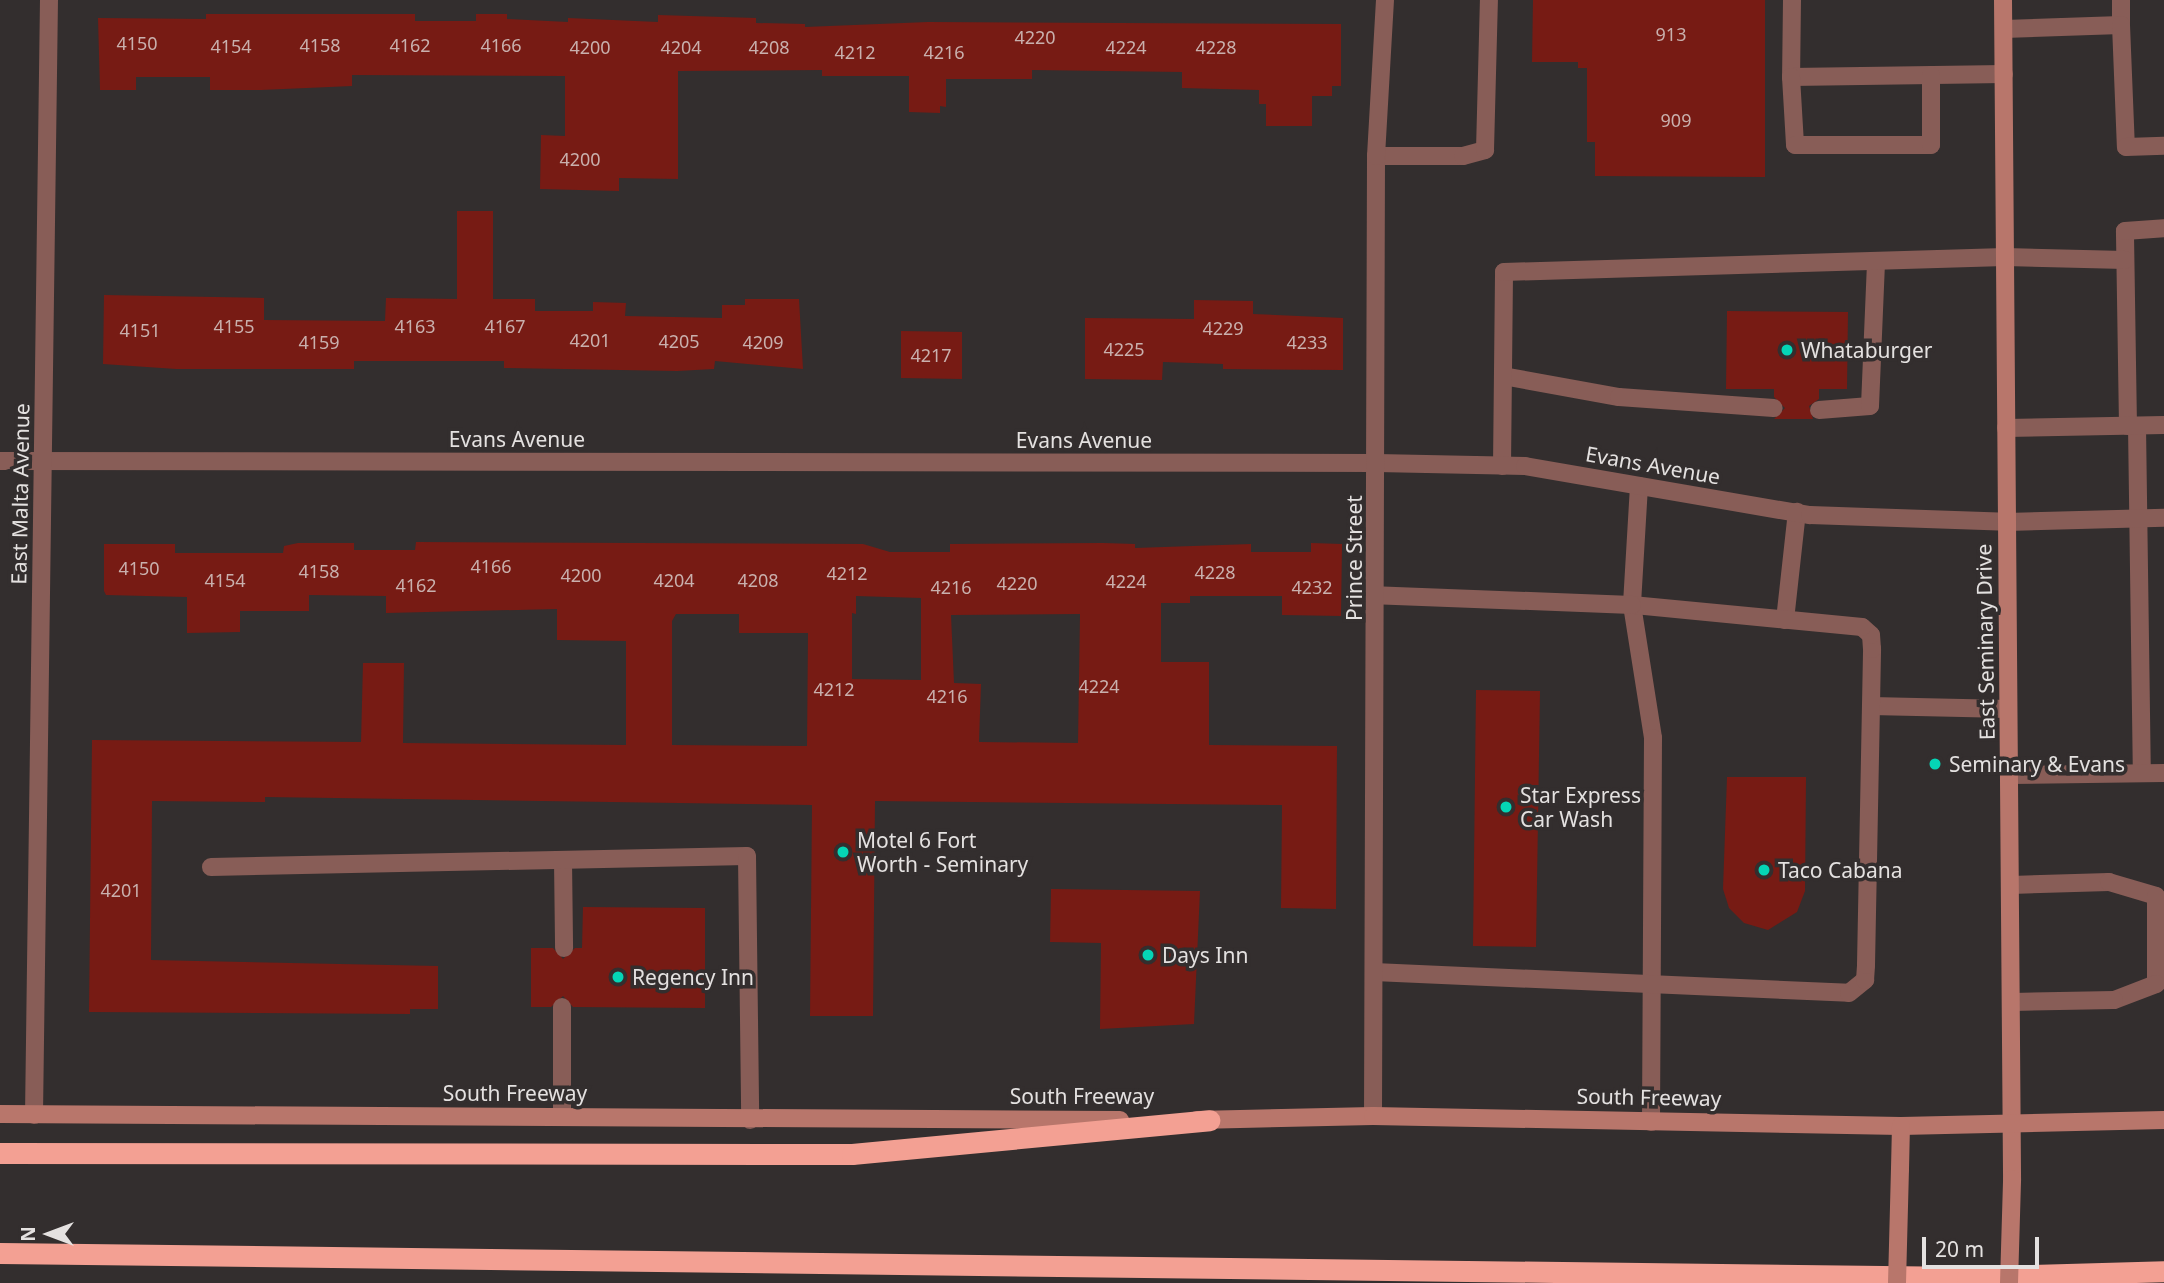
<!DOCTYPE html>
<html>
<head>
<meta charset="utf-8">
<style>
	body { margin:0 }
	#map { position:relative; width:2164px; height:1283px; overflow:hidden; background:#332e2e; font-family:"Noto Sans",sans-serif }
	div>[style] { position:absolute }
	.building>* { inset:0; background:#771b14 }
	.lane>* { height:18px; margin:-9px; padding:0 9px; transform-origin:9px; border-radius:9px; background:#885d57 }
	.street>* { height:18px; margin:-9px; padding:0 9px; transform-origin:9px; border-radius:9px; background:#885d57 }
	.secondary>* { height:18px; margin:-9px; padding:0 9px; transform-origin:9px; border-radius:9px; background:#b8766b }
	.highway>* { height:21px; margin:-10.5px; padding:0 10.5px; transform-origin:10.5px; border-radius:10.5px; background:#f3a093 }
	.secondary-bridge>* { height:18px; margin:-9px; padding:0 9px; transform-origin:9px; border-radius:9px; background:#b8766b }
	.dots>* { width:19px; height:19px; translate:-50% -50%; box-sizing:border-box; border:4px solid #332e2e; border-radius:50% }
	span { translate:-50% -50%; white-space:nowrap; text-align:center; line-height:1.15; -webkit-text-stroke:7px #332e2e; paint-order:stroke }
	.number-label { font-size:18px; color:#c9b0ad }
	.number-label span { -webkit-text-stroke-width:0 }
	.poi-label { font-size:21px; color:#e4e1e0 }
	.left { translate:0 -50%; text-align:left }
	.street-label { font-size:21px; color:#e4e1e0 }
	.north { position:absolute; left:14px; top:1199px; width:70px; height:70px; -webkit-text-stroke:5px #332e2e; paint-order:stroke; rotate:270deg; font-size:19px; font-weight:700; line-height:28px; text-align:center; color:#e4e1e0 }
	.north::after { content:''; display:block; margin:auto; width:24px; height:32px; background:#e4e1e0; clip-path:polygon(50% 0,100% 100%,50% 72%,0 100%) }
	.scale { position:absolute; left:1922px; top:1237px; width:117px; height:32px; box-sizing:border-box; border:4px solid #e4e1e0; border-top:0; padding-left:9px; font-size:21px; line-height:24px; white-space:nowrap; color:#e4e1e0; -webkit-text-stroke:5px #332e2e; paint-order:stroke }
</style>
</head>
<body>
<div id="map">
	<div class="building">
		<div style="clip-path:polygon(1533px 0,1765px 0,1765px 177px,1595px 176px,1595px 142px,1587px 142px,1587px 68px,1578px 68px,1578px 62px,1532px 62px)"></div>
		<div style="clip-path:polygon(206px 14px,415px 14px,415px 21px,476px 21px,476px 14px,507px 14px,507px 19px,568px 22px,568px 18px,658px 22px,658px 15px,756px 18px,756px 23px,805px 24px,805px 27px,928px 22px,1341px 24px,1341px 86px,1332px 86px,1332px 96px,1312px 96px,1312px 126px,1266px 126px,1266px 104px,1259px 104px,1259px 90px,1182px 88px,1182px 72px,1032px 70px,1032px 79px,946px 79px,946px 107px,940px 106px,940px 113px,909px 112px,909px 76px,822px 76px,822px 70px,678px 71px,678px 179px,619px 178px,619px 191px,540px 189px,541px 135px,565px 136px,565px 76px,352px 75px,352px 86px,261px 90px,210px 90px,210px 77px,136px 77px,136px 90px,100px 90px,98px 18px,206px 19px)"></div>
		<div style="clip-path:polygon(457px 211px,493px 211px,493px 299px,535px 299px,535px 311px,593px 311px,593px 302px,626px 303px,625px 316px,722px 318px,722px 305px,745px 305px,745px 299px,799px 299px,803px 369px,715px 361px,714px 369px,677px 371px,504px 368px,504px 361px,354px 361px,354px 369px,176px 369px,103px 364px,104px 295px,264px 298px,264px 320px,385px 321px,386px 298px,457px 299px)"></div>
		<div style="clip-path:polygon(1194px 300px,1253px 301px,1253px 314px,1343px 318px,1343px 370px,1223px 369px,1223px 364px,1163px 362px,1162px 380px,1085px 379px,1085px 318px,1194px 319px)"></div>
		<div style="clip-path:polygon(1727px 311px,1848px 312px,1847px 389px,1819px 389px,1819px 399px,1809px 406px,1813px 419px,1774px 419px,1785px 408px,1774px 397px,1774px 389px,1726px 389px)"></div>
		<div style="clip-path:polygon(901px 331px,962px 332px,962px 379px,901px 378px)"></div>
		<div style="clip-path:polygon(evenodd,416px 542px,863px 544px,890px 552px,950px 552px,950px 544px,1103px 543px,1135px 544px,1135px 548px,1251px 544px,1251px 552px,1311px 552px,1311px 543px,1342px 544px,1341px 616px,1282px 615px,1282px 596px,1190px 596px,1190px 603px,1161px 603px,1161px 662px,1209px 662px,1209px 745px,1337px 746px,1336px 909px,1281px 908px,1282px 805px,875px 801px,873px 1016px,810px 1016px,812px 805px,265px 797px,265px 802px,152px 801px,151px 960px,438px 966px,438px 1009px,410px 1009px,410px 1014px,89px 1012px,92px 740px,361px 742px,363px 663px,404px 663px,403px 743px,626px 745px,626px 641px,557px 640px,557px 609px,386px 613px,386px 596px,309px 595px,309px 611px,240px 611px,240px 632px,187px 633px,187px 597px,106px 595px,104px 591px,104px 544px,175px 544px,175px 553px,283px 553px,284px 546px,298px 543px,354px 543px,354px 550px,415px 550px,416px 542px,856px 596px,921px 598px,921px 680px,852px 679px,852px 613px,856px 614px,856px 596px,416px 542px,676px 614px,739px 614px,739px 633px,808px 633px,807px 746px,672px 745px,672px 621px,676px 614px,416px 542px,1080px 614px,1078px 743px,979px 742px,981px 684px,954px 683px,951px 615px,1080px 614px)"></div>
		<div style="clip-path:polygon(1476px 690px,1540px 691px,1536px 947px,1473px 946px)"></div>
		<div style="clip-path:polygon(1727px 777px,1806px 777px,1805px 891px,1797px 912px,1768px 930px,1744px 923px,1729px 908px,1723px 889px)"></div>
		<div style="clip-path:polygon(1051px 889px,1200px 891px,1194px 1024px,1100px 1029px,1101px 943px,1050px 942px)"></div>
		<div style="clip-path:polygon(583px 907px,705px 908px,705px 1008px,573px 1007px,563px 996px,551px 1007px,531px 1007px,531px 948px,553px 948px,563px 959px,575px 948px,582px 948px)"></div>
	</div>
	<div class="lane">
		<div style="left:1792px;top:0;width:77px;rotate:90.7deg"></div>
		<div style="left:1791px;top:77px;width:213px;rotate:-0.8deg"></div>
		<div style="left:2121px;top:25px;width:25px;rotate:-90deg"></div>
		<div style="left:2004px;top:29px;width:117px;rotate:-2deg"></div>
		<div style="left:2121px;top:25px;width:122px;rotate:87.7deg"></div>
		<div style="left:2126px;top:147px;width:38px;rotate:-2deg"></div>
		<div style="left:1791px;top:77px;width:68px;rotate:86.6deg"></div>
		<div style="left:1795px;top:145px;width:136px"></div>
		<div style="left:1931px;top:145px;width:70px;rotate:-90deg"></div>
		<div style="left:1376px;top:156px;width:87px"></div>
		<div style="left:1463px;top:156px;width:23px;rotate:-15deg"></div>
		<div style="left:1485px;top:150px;width:150px;rotate:-88.5deg"></div>
		<div style="left:1503px;top:376px;width:118px;rotate:10.3deg"></div>
		<div style="left:1619px;top:397px;width:155px;rotate:4.1deg"></div>
		<div style="left:1819px;top:410px;width:51px;rotate:-4.5deg"></div>
		<div style="left:1870px;top:406px;width:145px;rotate:-87.6deg"></div>
		<div style="left:2128px;top:426px;width:195px;rotate:-90.9deg"></div>
		<div style="left:2125px;top:231px;width:39px;rotate:-4deg"></div>
		<div style="left:2137px;top:426px;width:347px;rotate:89.2deg"></div>
		<div style="left:2006px;top:428px;width:158px;rotate:-1.1deg"></div>
		<div style="left:1502px;top:466px;width:194px;rotate:-89.4deg"></div>
		<div style="left:1504px;top:272px;width:501px;rotate:-1.71deg"></div>
		<div style="left:2005px;top:257px;width:120px;rotate:1.4deg"></div>
		<div style="left:1639px;top:486px;width:119px;rotate:93.4deg"></div>
		<div style="left:1632px;top:605px;width:135px;rotate:81deg"></div>
		<div style="left:1653px;top:738px;width:384px;rotate:90.3deg"></div>
		<div style="left:1785px;top:620px;width:109px;rotate:-83.7deg"></div>
		<div style="left:1871px;top:706px;width:137px;rotate:1.3deg"></div>
		<div style="left:2010px;top:775px;width:154px;rotate:-0.7deg"></div>
		<div style="left:563px;top:860px;width:88px;rotate:89.3deg"></div>
		<div style="left:211px;top:867px;width:536px;rotate:-1.18deg"></div>
		<div style="left:747px;top:856px;width:264px;rotate:89.3deg"></div>
		<div style="left:2011px;top:885px;width:98px;rotate:-1.8deg"></div>
		<div style="left:2109px;top:882px;width:49px;rotate:16.6deg"></div>
		<div style="left:2156px;top:896px;width:88px;rotate:90deg"></div>
		<div style="left:2156px;top:984px;width:45px;rotate:159.1deg"></div>
		<div style="left:2114px;top:1000px;width:102px;rotate:178.9deg"></div>
		<div style="left:1374px;top:972px;width:475px;rotate:2.5deg"></div>
		<div style="left:1849px;top:993px;width:21px;rotate:-39deg"></div>
		<div style="left:1865px;top:980px;width:15px;rotate:-86deg"></div>
		<div style="left:1866px;top:965px;width:316px;rotate:-88.9deg"></div>
		<div style="left:1872px;top:649px;width:14px;rotate:-94deg"></div>
		<div style="left:1871px;top:635px;width:12px;rotate:-138deg"></div>
		<div style="left:1862px;top:627px;width:231px;rotate:-174.5deg"></div>
		<div style="left:1632px;top:605px;width:256px;rotate:-177.8deg"></div>
		<div style="left:562px;top:1007px;width:110px;rotate:90deg"></div>
	</div>
	<div class="street">
		<div style="left:0;top:461px;width:1377px;rotate:0.08deg"></div>
		<div style="left:1377px;top:463px;width:148px;rotate:1.2deg"></div>
		<div style="left:1525px;top:466px;width:289px;rotate:9.8deg"></div>
		<div style="left:1810px;top:515px;width:196px;rotate:2deg"></div>
		<div style="left:2006px;top:522px;width:158px;rotate:-1.5deg"></div>
		<div style="left:34px;top:1115px;width:1115px;rotate:-89.23deg"></div>
		<div style="left:1373px;top:1116px;width:960px;rotate:-89.82deg"></div>
		<div style="left:1376px;top:156px;width:156px;rotate:-86.7deg"></div>
	</div>
	<div class="secondary">
		<div style="left:2003px;top:0;width:1179px;rotate:89.56deg"></div>
		<div style="left:0;top:1114px;width:1120px;rotate:0.31deg"></div>
		<div style="left:1197px;top:1120px;width:176px;rotate:-1.3deg"></div>
		<div style="left:1373px;top:1116px;width:528px;rotate:1.09deg"></div>
		<div style="left:1901px;top:1126px;width:263px;rotate:-1.3deg"></div>
		<div style="left:1900px;top:1169px;width:43px;rotate:-88.7deg"></div>
	</div>
	<div class="highway">
		<div style="left:0;top:1153px;width:852px;rotate:0.07deg"></div>
		<div style="left:852px;top:1154px;width:359px;rotate:-5.4deg"></div>
		<div style="left:0;top:1253px;width:1967px;rotate:0.7deg"></div>
		<div style="left:1967px;top:1277px;width:197px;rotate:-1.7deg"></div>
	</div>
	<div class="secondary-bridge">
		<div style="left:1897px;top:1283px;width:114px;rotate:-88.5deg"></div>
		<div style="left:2009px;top:1283px;width:104px;rotate:-88.3deg"></div>
	</div>
	<div class="dots">
		<div style="left:1787px;top:350px;background:#05d5b6"></div>
		<div style="left:1935px;top:764px;background:#05d5b6"></div>
		<div style="left:1506px;top:807px;background:#05d5b6"></div>
		<div style="left:843px;top:852px;background:#05d5b6"></div>
		<div style="left:1764px;top:870px;background:#05d5b6"></div>
		<div style="left:1148px;top:955px;background:#05d5b6"></div>
		<div style="left:618px;top:977px;background:#05d5b6"></div>
	</div>
	<div class="number-label">
		<span style="left:1671px;top:34px">913</span>
		<span style="left:1035px;top:37px">4220</span>
		<span style="left:137px;top:43px">4150</span>
		<span style="left:320px;top:45px">4158</span>
		<span style="left:410px;top:45px">4162</span>
		<span style="left:501px;top:45px">4166</span>
		<span style="left:231px;top:46px">4154</span>
		<span style="left:590px;top:47px">4200</span>
		<span style="left:681px;top:47px">4204</span>
		<span style="left:769px;top:47px">4208</span>
		<span style="left:1126px;top:47px">4224</span>
		<span style="left:1216px;top:47px">4228</span>
		<span style="left:855px;top:52px">4212</span>
		<span style="left:944px;top:52px">4216</span>
		<span style="left:1676px;top:120px">909</span>
		<span style="left:580px;top:159px">4200</span>
		<span style="left:234px;top:326px">4155</span>
		<span style="left:415px;top:326px">4163</span>
		<span style="left:505px;top:326px">4167</span>
		<span style="left:1223px;top:328px">4229</span>
		<span style="left:140px;top:330px">4151</span>
		<span style="left:590px;top:340px">4201</span>
		<span style="left:679px;top:341px">4205</span>
		<span style="left:319px;top:342px">4159</span>
		<span style="left:763px;top:342px">4209</span>
		<span style="left:1307px;top:342px">4233</span>
		<span style="left:1124px;top:349px">4225</span>
		<span style="left:931px;top:355px">4217</span>
		<span style="left:491px;top:566px">4166</span>
		<span style="left:139px;top:568px">4150</span>
		<span style="left:319px;top:571px">4158</span>
		<span style="left:1215px;top:572px">4228</span>
		<span style="left:847px;top:573px">4212</span>
		<span style="left:581px;top:575px">4200</span>
		<span style="left:225px;top:580px">4154</span>
		<span style="left:674px;top:580px">4204</span>
		<span style="left:758px;top:580px">4208</span>
		<span style="left:1126px;top:581px">4224</span>
		<span style="left:1017px;top:583px">4220</span>
		<span style="left:416px;top:585px">4162</span>
		<span style="left:951px;top:587px">4216</span>
		<span style="left:1312px;top:587px">4232</span>
		<span style="left:1099px;top:686px">4224</span>
		<span style="left:834px;top:689px">4212</span>
		<span style="left:947px;top:696px">4216</span>
		<span style="left:121px;top:890px">4201</span>
	</div>
	<div class="poi-label">
		<span class="left" style="left:1801px;top:350px">Whataburger</span>
		<span class="left" style="left:1949px;top:764px">Seminary &amp; Evans</span>
		<span class="left" style="left:1520px;top:807px">Star Express<br>Car Wash</span>
		<span class="left" style="left:857px;top:852px">Motel 6 Fort<br>Worth - Seminary</span>
		<span class="left" style="left:1778px;top:870px">Taco Cabana</span>
		<span class="left" style="left:1162px;top:955px">Days Inn</span>
		<span class="left" style="left:632px;top:977px">Regency Inn</span>
	</div>
	<div class="street-label">
		<span style="left:517px;top:439px">Evans Avenue</span>
		<span style="left:1084px;top:440px">Evans Avenue</span>
		<span style="left:1653px;top:465px;rotate:10deg">Evans Avenue</span>
		<span style="left:20px;top:494px;rotate:-89deg">East Malta Avenue</span>
		<span style="left:1354px;top:558px;rotate:-90deg">Prince Street</span>
		<span style="left:1985px;top:642px;rotate:-91deg">East Seminary Drive</span>
		<span style="left:515px;top:1093px">South Freeway</span>
		<span style="left:1082px;top:1096px">South Freeway</span>
		<span style="left:1649px;top:1097px;rotate:1deg">South Freeway</span>
	</div>
	<div class="north">N</div>
	<div class="scale">20 m</div>
</div>
</body>
</html>
